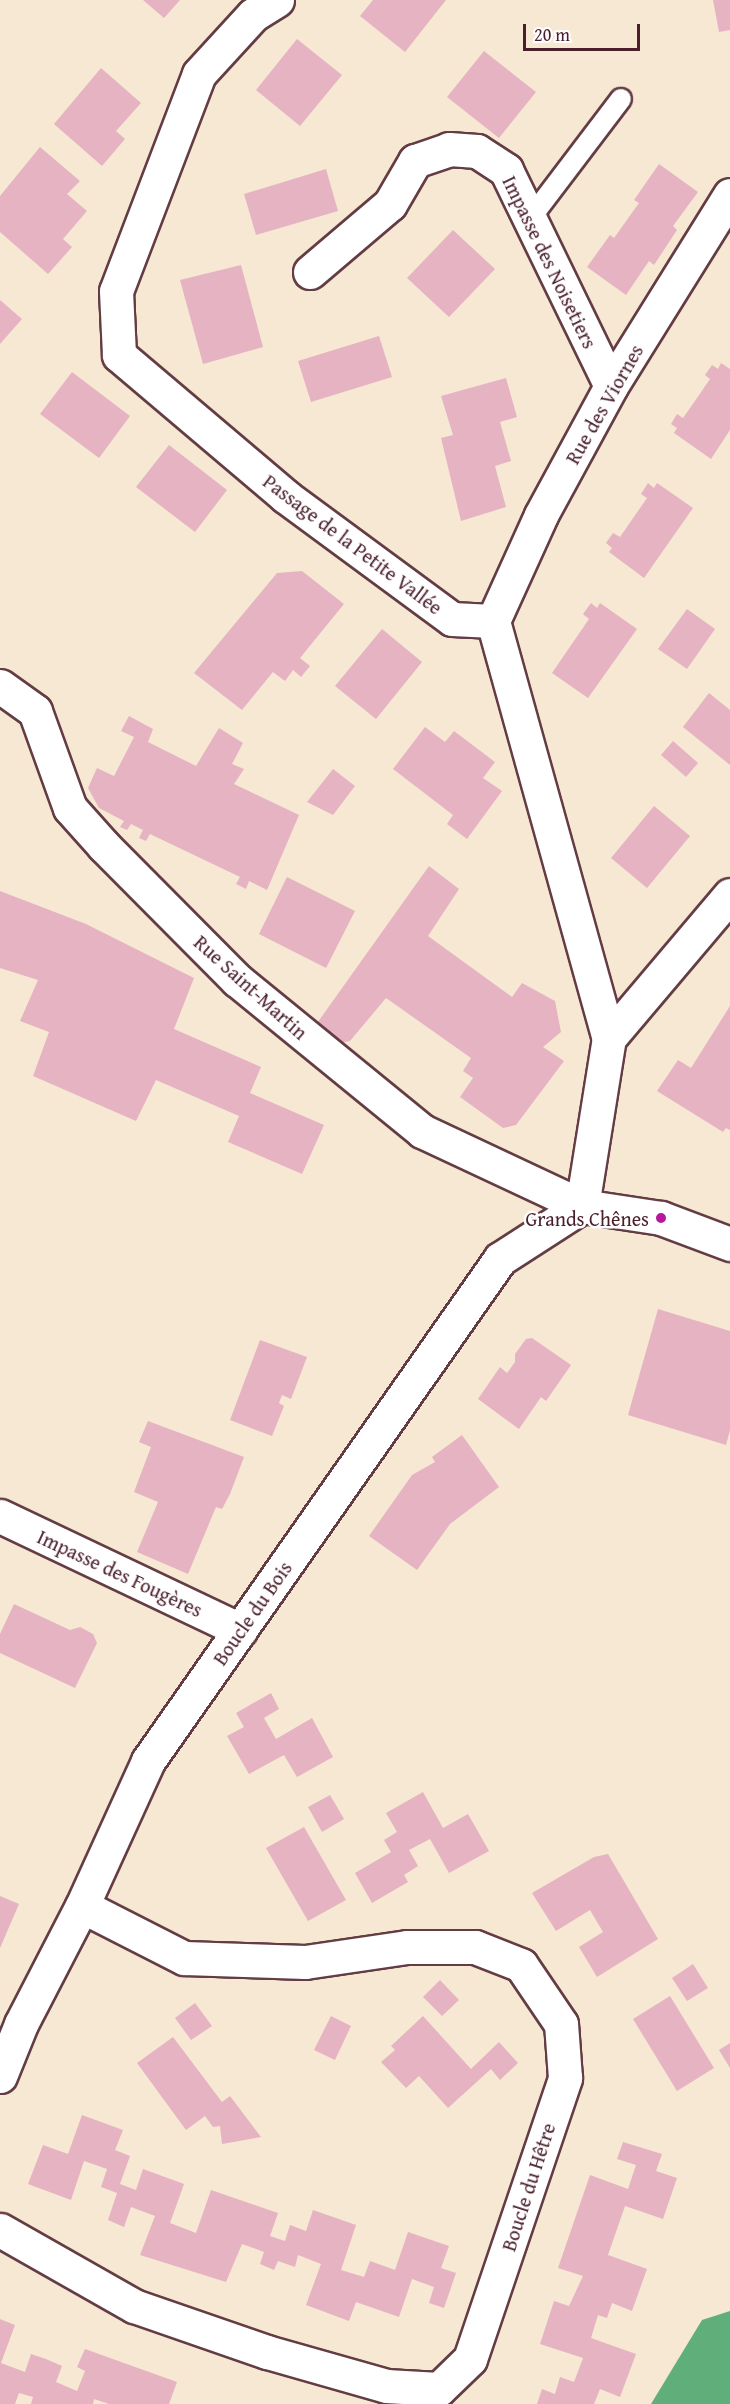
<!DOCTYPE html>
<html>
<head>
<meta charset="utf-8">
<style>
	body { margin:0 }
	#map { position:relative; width:730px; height:2404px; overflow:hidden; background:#f6e8d3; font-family:"Gentium Book Plus",serif }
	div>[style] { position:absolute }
	.forest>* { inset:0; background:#60ae79 }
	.building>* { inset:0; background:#e6b3c3 }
	.roads { filter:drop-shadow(2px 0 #643d44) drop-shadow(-2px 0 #643d44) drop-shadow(0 2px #643d44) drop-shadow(0 -2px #643d44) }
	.service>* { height:20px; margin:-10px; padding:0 10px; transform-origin:10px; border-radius:10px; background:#fff }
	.minor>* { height:33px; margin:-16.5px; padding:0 16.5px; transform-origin:16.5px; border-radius:16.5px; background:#fff }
	.dots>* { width:16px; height:16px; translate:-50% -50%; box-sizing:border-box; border:3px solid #fff; border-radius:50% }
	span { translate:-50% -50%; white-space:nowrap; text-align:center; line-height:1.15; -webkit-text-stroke:5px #fff; paint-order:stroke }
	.street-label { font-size:20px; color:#4a1f2b }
	.poi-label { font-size:20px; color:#4a1f2b }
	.right { translate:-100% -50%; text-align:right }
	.scale { position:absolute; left:523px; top:24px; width:117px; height:27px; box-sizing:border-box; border:3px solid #4a1f2b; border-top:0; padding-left:8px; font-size:18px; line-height:21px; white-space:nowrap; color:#4a1f2b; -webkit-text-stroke:4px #fff; paint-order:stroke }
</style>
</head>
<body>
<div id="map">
	<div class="forest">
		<div style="clip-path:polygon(730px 2311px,730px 2404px,651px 2404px,702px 2320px)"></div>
	</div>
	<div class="building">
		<div style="clip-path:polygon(143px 0,180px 0,164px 18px)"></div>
		<div style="clip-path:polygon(373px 0,446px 0,405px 52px,360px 16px)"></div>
		<div style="clip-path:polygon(713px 0,730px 0,730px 30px,719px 32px)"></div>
		<div style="clip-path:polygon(297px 39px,342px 75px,300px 126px,256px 90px)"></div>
		<div style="clip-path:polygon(484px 51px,536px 92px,499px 138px,447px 97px)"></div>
		<div style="clip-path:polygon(101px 68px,141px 103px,116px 131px,125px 139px,102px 166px,54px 124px)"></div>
		<div style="clip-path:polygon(40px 147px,80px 181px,67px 194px,87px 211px,63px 239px,72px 247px,48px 274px,0 232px,0 196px)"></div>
		<div style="clip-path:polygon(659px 164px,698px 192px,673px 226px,677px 230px,654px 265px,649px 261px,626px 295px,587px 267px,610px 235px,614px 238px,639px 203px,634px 200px)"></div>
		<div style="clip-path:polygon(326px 169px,338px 211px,256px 235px,244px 194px)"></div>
		<div style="clip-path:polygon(453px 230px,495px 269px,449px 317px,407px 278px)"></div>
		<div style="clip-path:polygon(241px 265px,263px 347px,203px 364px,180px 280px)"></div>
		<div style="clip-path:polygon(0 300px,22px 319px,0 344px)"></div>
		<div style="clip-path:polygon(379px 336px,392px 377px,311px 402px,298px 361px)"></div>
		<div style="clip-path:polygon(721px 363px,730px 369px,730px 430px,711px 459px,674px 433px,677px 428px,671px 424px,677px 414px,683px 418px,697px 398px,710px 379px,705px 375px,712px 365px,718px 369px)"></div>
		<div style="clip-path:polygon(72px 372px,130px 416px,99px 458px,40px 414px)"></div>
		<div style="clip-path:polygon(506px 378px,517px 417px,500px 422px,511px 461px,495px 466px,506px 507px,461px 521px,441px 438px,453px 435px,441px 396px)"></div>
		<div style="clip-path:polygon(169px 445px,227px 490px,195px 532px,136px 487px)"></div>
		<div style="clip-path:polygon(648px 483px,654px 488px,657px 483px,693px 508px,644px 578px,609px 552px,612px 548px,606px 543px,613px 533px,620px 537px,647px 498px,641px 494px)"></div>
		<div style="clip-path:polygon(302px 571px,344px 604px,300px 658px,310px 666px,301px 677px,293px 670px,285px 681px,273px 672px,242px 710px,194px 673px,277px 573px)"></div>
		<div style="clip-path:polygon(591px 603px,597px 608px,600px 603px,637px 629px,588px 698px,552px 673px,589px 619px,583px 614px)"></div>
		<div style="clip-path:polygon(687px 609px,715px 629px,687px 669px,658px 649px)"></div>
		<div style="clip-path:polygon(382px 629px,422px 662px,376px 719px,335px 686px)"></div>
		<div style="clip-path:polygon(709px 693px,730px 710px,730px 765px,683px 727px)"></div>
		<div style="clip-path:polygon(129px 716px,153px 729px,148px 742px,196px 766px,219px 728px,243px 743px,232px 764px,244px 769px,234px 784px,299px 815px,267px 890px,249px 881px,246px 889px,236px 884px,240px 877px,150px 834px,146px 841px,139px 838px,143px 830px,131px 824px,127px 830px,120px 827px,124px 821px,99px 808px,88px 788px,97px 768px,114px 776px,134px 737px,121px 731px)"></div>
		<div style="clip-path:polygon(425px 727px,445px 742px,454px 731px,495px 762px,483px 778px,502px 791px,467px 839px,447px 824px,453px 815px,393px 769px)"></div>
		<div style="clip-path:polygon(673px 741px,698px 763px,686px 777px,661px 755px)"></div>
		<div style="clip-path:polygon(333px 769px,355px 786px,333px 815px,307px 802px)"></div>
		<div style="clip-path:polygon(654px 806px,690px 836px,647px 888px,611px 858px)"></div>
		<div style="clip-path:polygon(429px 866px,459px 889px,428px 936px,512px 997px,522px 983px,555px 1001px,561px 1032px,543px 1047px,564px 1061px,516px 1125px,503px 1128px,460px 1097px,473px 1078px,463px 1071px,471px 1058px,386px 998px,350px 1041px,340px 1043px,315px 1026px)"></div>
		<div style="clip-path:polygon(287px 877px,355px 911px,326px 968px,259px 934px)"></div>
		<div style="clip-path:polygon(0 891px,86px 924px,194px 978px,174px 1029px,261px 1067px,250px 1093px,324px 1125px,302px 1174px,228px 1142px,239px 1116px,156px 1080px,136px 1121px,33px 1076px,49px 1032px,20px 1021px,38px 980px,0 968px)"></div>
		<div style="clip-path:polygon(730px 1006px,730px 1130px,726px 1128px,723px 1132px,657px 1091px,678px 1060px,691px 1068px)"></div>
		<div style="clip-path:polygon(658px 1309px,730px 1331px,730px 1430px,726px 1445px,628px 1415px)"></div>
		<div style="clip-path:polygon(532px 1338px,571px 1365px,546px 1401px,541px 1397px,519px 1429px,478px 1399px,500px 1367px,507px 1373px,515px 1362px,515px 1354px,526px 1339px)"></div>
		<div style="clip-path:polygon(260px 1340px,307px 1357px,291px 1399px,282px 1395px,279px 1403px,284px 1406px,272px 1436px,230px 1420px)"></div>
		<div style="clip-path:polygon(148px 1421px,244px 1457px,230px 1494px,222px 1509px,216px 1507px,188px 1574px,137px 1552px,158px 1502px,134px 1492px,151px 1447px,139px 1442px)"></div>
		<div style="clip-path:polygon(462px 1435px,499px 1487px,450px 1524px,417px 1570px,369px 1536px,412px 1475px,435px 1462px,432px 1457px)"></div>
		<div style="clip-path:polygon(14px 1604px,70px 1630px,80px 1627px,93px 1634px,97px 1643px,75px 1688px,0 1653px,0 1634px)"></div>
		<div style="clip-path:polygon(271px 1693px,279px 1709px,264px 1718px,276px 1739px,312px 1718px,333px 1757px,297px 1777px,284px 1755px,249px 1774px,227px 1736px,244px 1727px,236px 1713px)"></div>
		<div style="clip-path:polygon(423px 1792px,443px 1828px,468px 1814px,489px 1851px,449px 1873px,430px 1839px,409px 1850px,418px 1866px,404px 1875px,408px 1882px,372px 1903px,355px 1873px,391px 1852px,384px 1840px,397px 1832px,386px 1813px)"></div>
		<div style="clip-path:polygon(330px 1795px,344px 1819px,322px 1832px,308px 1807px)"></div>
		<div style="clip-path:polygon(304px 1827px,346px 1900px,308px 1921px,266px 1848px)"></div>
		<div style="clip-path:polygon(608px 1854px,658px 1939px,597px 1977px,579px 1947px,603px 1932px,590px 1910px,556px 1931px,532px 1893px,594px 1857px)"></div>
		<div style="clip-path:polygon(0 1896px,19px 1904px,0 1948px)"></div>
		<div style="clip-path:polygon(693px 1964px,708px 1988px,687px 2001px,672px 1978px)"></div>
		<div style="clip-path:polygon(440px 1980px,459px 2000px,442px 2016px,423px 1997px)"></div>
		<div style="clip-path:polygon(670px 1996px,714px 2068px,677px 2091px,633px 2019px)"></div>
		<div style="clip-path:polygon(195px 2003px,212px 2026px,191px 2040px,175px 2018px)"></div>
		<div style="clip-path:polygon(331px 2016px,351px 2026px,335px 2060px,314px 2050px)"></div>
		<div style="clip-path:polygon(423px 2016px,471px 2069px,499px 2042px,518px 2063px,500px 2080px,491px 2069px,448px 2108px,419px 2076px,406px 2088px,381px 2062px,395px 2050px,391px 2046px)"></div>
		<div style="clip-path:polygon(173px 2037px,222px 2102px,230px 2096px,261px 2137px,222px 2144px,220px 2126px,213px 2127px,205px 2116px,186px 2130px,137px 2063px)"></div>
		<div style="clip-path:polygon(730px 2043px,730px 2068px,719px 2050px)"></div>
		<div style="clip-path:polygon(82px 2115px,123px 2130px,115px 2150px,130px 2156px,120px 2184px,136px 2190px,143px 2169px,184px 2184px,170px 2223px,196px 2233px,211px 2190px,278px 2213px,270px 2236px,285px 2241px,290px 2225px,306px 2231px,313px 2210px,356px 2225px,341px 2270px,364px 2277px,370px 2261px,395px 2270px,408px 2232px,449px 2246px,441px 2268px,456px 2273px,444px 2308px,429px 2303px,434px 2287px,412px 2279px,399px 2317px,356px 2302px,349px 2321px,306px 2305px,321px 2264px,298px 2255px,295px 2267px,278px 2261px,274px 2270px,260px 2264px,264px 2252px,242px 2244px,226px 2282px,140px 2255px,155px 2216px,131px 2207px,124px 2227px,108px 2220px,117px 2193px,101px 2187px,107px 2169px,84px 2161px,71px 2200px,28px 2184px,43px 2145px,68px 2154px)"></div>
		<div style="clip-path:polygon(623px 2142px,662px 2154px,656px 2171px,677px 2178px,663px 2219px,625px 2206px,608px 2255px,647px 2269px,632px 2311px,612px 2303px,607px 2318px,598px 2315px,591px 2338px,636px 2354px,620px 2397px,600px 2389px,594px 2404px,537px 2404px,542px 2389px,555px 2394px,560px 2377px,574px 2382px,583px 2358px,540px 2344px,554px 2301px,569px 2306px,583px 2276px,558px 2268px,590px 2175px,628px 2189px,636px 2165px,617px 2159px)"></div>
		<div style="clip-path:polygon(0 2319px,15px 2325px,1px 2363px,25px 2372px,31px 2354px,46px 2359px,62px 2366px,56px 2382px,77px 2391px,85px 2371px,77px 2367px,85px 2349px,177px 2382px,169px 2404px,109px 2404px,94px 2399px,93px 2404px,31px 2404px,33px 2397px,19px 2393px,15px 2404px,0 2404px)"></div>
	</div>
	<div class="roads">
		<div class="service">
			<div style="left:529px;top:220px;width:152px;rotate:-52.8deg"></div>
		</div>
		<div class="minor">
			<div style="left:277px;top:0;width:28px;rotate:148deg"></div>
			<div style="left:253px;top:15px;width:80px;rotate:132.5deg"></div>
			<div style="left:199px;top:74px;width:232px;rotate:110.9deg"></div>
			<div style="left:116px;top:291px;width:64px;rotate:87.3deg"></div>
			<div style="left:119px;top:355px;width:218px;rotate:40.3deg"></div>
			<div style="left:285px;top:496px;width:207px;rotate:36.4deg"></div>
			<div style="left:452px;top:619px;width:41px;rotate:2.8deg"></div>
			<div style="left:310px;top:272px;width:105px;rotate:-40.4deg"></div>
			<div style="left:390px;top:204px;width:50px;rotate:-59.8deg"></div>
			<div style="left:415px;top:161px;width:36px;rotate:-19deg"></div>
			<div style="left:449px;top:149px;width:28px;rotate:4deg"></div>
			<div style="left:477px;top:151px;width:35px;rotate:33deg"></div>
			<div style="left:506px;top:170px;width:240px;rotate:64.1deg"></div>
			<div style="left:493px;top:621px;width:116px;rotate:-65.6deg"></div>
			<div style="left:541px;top:515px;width:147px;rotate:-61.5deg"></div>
			<div style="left:611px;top:386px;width:225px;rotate:-58.1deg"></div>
			<div style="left:493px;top:621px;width:433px;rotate:74.5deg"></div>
			<div style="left:0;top:686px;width:43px;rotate:35.5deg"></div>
			<div style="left:35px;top:711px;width:103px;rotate:70.2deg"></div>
			<div style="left:70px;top:808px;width:51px;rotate:48.2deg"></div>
			<div style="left:104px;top:846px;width:189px;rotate:45.2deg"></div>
			<div style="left:237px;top:980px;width:239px;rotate:39.2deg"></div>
			<div style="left:422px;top:1131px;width:177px;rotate:25.1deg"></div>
			<div style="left:582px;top:1206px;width:80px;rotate:8.6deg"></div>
			<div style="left:661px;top:1218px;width:74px;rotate:20.6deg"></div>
			<div style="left:582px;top:1206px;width:170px;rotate:-80.9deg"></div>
			<div style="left:609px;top:1038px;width:187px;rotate:-49.8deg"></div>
			<div style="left:0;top:1516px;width:266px;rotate:25.4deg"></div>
			<div style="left:0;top:2076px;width:56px;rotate:-68deg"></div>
			<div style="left:21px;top:2024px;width:133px;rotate:-62.7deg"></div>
			<div style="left:82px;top:1906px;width:159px;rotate:-65.5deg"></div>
			<div style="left:148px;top:1761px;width:613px;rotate:-54.96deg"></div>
			<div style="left:500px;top:1259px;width:98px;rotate:-32.9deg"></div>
			<div style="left:0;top:2230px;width:154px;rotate:29.6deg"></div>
			<div style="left:134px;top:2306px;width:141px;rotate:19.1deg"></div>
			<div style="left:267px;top:2352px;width:124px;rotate:15.9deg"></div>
			<div style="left:386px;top:2386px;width:53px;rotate:3.2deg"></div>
			<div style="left:439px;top:2389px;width:43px;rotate:-44.1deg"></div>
			<div style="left:470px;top:2359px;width:297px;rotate:-71.3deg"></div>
			<div style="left:565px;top:2078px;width:54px;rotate:-94.2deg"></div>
			<div style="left:561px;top:2024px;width:71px;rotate:-124.1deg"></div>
			<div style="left:521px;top:1965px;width:49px;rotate:-158.6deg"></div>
			<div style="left:475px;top:1947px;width:68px;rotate:180deg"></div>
			<div style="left:407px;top:1947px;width:103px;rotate:171.6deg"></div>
			<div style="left:305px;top:1962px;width:121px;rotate:-178.1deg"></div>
			<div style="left:184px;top:1958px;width:114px;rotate:-153deg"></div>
		</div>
	</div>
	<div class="dots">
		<div style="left:661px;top:1218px;background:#b5179e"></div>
	</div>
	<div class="street-label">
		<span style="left:550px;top:262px;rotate:64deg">Impasse des Noisetiers</span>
		<span style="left:604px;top:404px;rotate:-60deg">Rue des Viornes</span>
		<span style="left:353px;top:544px;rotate:37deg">Passage de la Petite Vallée</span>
		<span style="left:251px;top:987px;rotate:42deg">Rue Saint-Martin</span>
		<span style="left:120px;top:1573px;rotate:25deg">Impasse des Fougères</span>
		<span style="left:252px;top:1613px;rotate:-55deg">Boucle du Bois</span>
		<span style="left:528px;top:2187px;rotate:-72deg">Boucle du Hêtre</span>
	</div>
	<div class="poi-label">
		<span class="right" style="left:649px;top:1218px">Grands Chênes</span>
	</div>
	<div class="scale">20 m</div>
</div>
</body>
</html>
